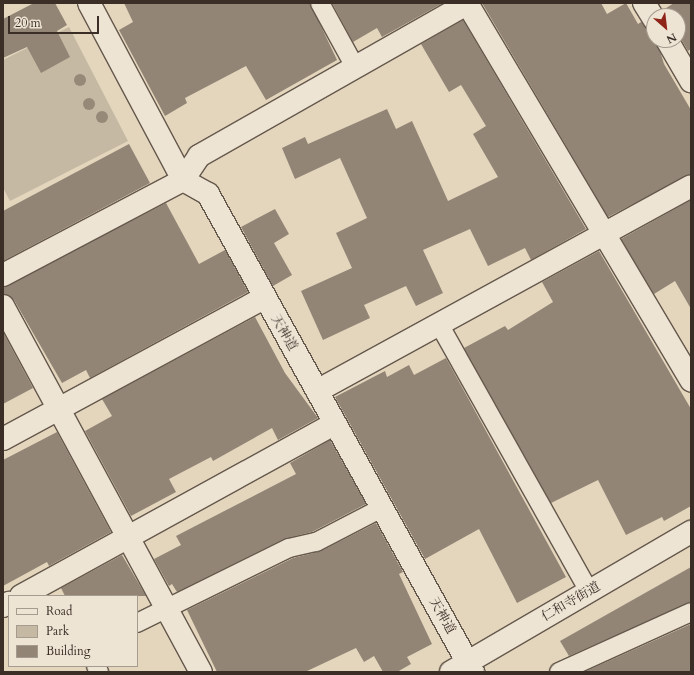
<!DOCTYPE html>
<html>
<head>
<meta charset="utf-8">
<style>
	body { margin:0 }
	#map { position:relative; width:694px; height:675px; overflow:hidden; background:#e3d6bd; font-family:Cardo,"Noto Serif JP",serif }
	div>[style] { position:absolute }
	.green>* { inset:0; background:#c6b9a4 }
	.building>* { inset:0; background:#928575 }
	.roads { filter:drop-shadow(1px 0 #65584c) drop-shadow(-1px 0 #65584c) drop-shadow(0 1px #65584c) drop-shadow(0 -1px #65584c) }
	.lane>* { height:18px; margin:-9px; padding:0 9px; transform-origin:9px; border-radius:9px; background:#ede4d4 }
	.street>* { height:22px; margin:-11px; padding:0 11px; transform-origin:11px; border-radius:11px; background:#ede4d4 }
	.secondary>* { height:22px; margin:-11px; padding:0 11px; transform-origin:11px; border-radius:11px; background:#ede4d4 }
	.trees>* { width:12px; height:12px; margin:-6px; border-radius:50%; background:#968978 }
	span { translate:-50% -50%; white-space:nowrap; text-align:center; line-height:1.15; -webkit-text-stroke:4px #ede4d4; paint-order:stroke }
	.street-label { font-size:13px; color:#3b2e27 }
	.frame { position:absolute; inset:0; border:4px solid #3b2e27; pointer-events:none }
	.legend { position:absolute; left:8px; top:595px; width:130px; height:72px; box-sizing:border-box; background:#ede4d4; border:1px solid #a69b8f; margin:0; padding:5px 7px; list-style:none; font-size:12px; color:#3b2e27 }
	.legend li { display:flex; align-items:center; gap:8px; height:20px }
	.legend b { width:20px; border:1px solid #a69b8f }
	.north { position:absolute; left:646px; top:8px; width:40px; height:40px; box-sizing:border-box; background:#ede4d4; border:1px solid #a69b8f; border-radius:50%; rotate:152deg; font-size:11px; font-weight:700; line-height:16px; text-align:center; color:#3b2e27 }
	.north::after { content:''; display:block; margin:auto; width:14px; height:18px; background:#8f2418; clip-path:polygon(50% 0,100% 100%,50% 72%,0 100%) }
	.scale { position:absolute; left:8px; top:16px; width:91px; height:18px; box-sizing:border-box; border:2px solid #3b2e27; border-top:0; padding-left:5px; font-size:12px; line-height:14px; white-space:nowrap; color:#3b2e27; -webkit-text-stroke:3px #ede4d4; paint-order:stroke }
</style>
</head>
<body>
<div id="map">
	<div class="green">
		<div style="clip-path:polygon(69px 27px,128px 141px,10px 201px,3px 188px,3px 60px)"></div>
	</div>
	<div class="building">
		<div style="clip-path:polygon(34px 3px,55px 3px,67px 25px,57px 31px,70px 57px,41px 73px,27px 47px,3px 58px,3px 19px)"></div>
		<div style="clip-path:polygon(124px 3px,310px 3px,337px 60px,266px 100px,246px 66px,185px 98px,187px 103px,165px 116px,119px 30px,133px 22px)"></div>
		<div style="clip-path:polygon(332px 3px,443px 3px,382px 37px,377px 28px,353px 42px)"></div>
		<div style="clip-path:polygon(482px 3px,601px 3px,607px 14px,626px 3px,638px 24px,641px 22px,654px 31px,664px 64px,691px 110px,691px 174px,608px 217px)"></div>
		<div style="clip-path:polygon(674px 3px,691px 3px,691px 49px,688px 51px,678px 34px,678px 16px,666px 16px,663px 10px)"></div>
		<div style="clip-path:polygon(463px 20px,586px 229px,531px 260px,525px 248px,488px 266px,470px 229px,423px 250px,443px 293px,416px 306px,406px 286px,364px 305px,370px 318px,323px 340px,301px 291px,352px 268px,336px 233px,367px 218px,340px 158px,295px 179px,282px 148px,305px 137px,308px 144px,387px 109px,396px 129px,412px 121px,448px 201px,498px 177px,473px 134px,486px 126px,461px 85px,449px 92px,421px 44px)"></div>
		<div style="clip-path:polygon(129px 144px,150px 183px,3px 261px,3px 211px)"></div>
		<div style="clip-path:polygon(691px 200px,691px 309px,675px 281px,654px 294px,621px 239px)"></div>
		<div style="clip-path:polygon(166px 203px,199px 264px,225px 250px,248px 292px,90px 378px,86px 370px,62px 383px,14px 300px,3px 294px,3px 287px)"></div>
		<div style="clip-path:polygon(275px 209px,289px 234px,274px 243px,292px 275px,273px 286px,241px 227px)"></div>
		<div style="clip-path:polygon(599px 251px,691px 409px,691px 506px,664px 521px,662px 517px,626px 535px,598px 480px,551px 503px,464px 348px,505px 326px,508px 330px,553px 302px,542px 282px)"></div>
		<div style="clip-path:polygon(255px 317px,285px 373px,318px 418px,278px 440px,272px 428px,213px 461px,211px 457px,169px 479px,176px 492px,131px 516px,85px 431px,112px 416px,102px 399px)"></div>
		<div style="clip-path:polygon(3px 332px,33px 388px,3px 404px)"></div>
		<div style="clip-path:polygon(446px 358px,566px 577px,517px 603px,479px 529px,425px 559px,335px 397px,385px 371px,387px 377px,409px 365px,414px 375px)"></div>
		<div style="clip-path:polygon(57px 432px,111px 532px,49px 566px,47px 562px,3px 586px,3px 460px)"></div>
		<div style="clip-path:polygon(330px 440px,366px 504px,312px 532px,284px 539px,177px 592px,172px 584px,169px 586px,154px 559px,181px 545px,176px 536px,296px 474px,290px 463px)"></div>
		<div style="clip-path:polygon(376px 523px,403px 572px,399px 574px,432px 644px,407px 657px,411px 664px,397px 672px,383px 672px,374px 656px,364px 662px,356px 648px,305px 672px,217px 672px,187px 610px,293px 558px,321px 551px)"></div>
		<div style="clip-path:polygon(122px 555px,146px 596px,65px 596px,61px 588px)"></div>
		<div style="clip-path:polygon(691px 567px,691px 602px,569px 656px,560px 641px)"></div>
		<div style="clip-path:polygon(691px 624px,691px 672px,584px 672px)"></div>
	</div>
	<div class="roads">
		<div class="lane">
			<div style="left:320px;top:3px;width:73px;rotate:61.3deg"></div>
			<div style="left:439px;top:324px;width:306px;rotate:60.7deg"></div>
			<div style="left:137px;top:623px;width:169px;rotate:-26.3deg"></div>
			<div style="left:289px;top:548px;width:28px;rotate:-13deg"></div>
			<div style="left:316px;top:542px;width:72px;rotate:-27.3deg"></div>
			<div style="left:96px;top:666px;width:7px;rotate:63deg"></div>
			<div style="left:559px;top:672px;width:145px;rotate:-24.4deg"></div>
		</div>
		<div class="street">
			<div style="left:89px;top:3px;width:200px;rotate:62deg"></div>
			<div style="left:183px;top:180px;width:29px;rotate:29deg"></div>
			<div style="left:208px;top:194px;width:547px;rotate:61deg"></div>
			<div style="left:467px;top:3px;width:439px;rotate:59.3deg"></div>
			<div style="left:644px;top:3px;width:19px;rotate:58deg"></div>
			<div style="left:667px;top:40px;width:48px;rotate:59.7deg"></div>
			<div style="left:3px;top:275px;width:204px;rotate:-27.8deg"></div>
			<div style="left:183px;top:180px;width:29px;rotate:-56deg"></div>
			<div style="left:199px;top:156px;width:309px;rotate:-29.6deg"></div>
			<div style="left:3px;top:306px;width:416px;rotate:61.6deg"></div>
			<div style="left:317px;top:391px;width:426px;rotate:-28.7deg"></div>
			<div style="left:3px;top:439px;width:297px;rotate:-28.4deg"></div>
			<div style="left:21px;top:596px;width:357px;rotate:-28.8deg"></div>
			<div style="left:3px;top:606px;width:7px;rotate:-27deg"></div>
		</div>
		<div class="secondary">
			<div style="left:451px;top:672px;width:278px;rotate:-30.3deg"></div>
		</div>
	</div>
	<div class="trees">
		<div style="left:80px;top:80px"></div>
		<div style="left:89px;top:104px"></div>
		<div style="left:102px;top:117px"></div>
	</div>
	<div class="street-label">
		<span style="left:284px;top:333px;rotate:60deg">天神道</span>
		<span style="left:571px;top:602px;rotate:-30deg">仁和寺街道</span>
		<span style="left:442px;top:616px;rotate:60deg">天神道</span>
	</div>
	<div class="frame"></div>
	<ul class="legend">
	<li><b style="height:5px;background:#ede4d4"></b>Road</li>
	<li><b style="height:11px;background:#c6b9a4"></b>Park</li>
	<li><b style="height:11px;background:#928575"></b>Building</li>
	</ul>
	<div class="north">N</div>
	<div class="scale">20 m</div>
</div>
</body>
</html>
